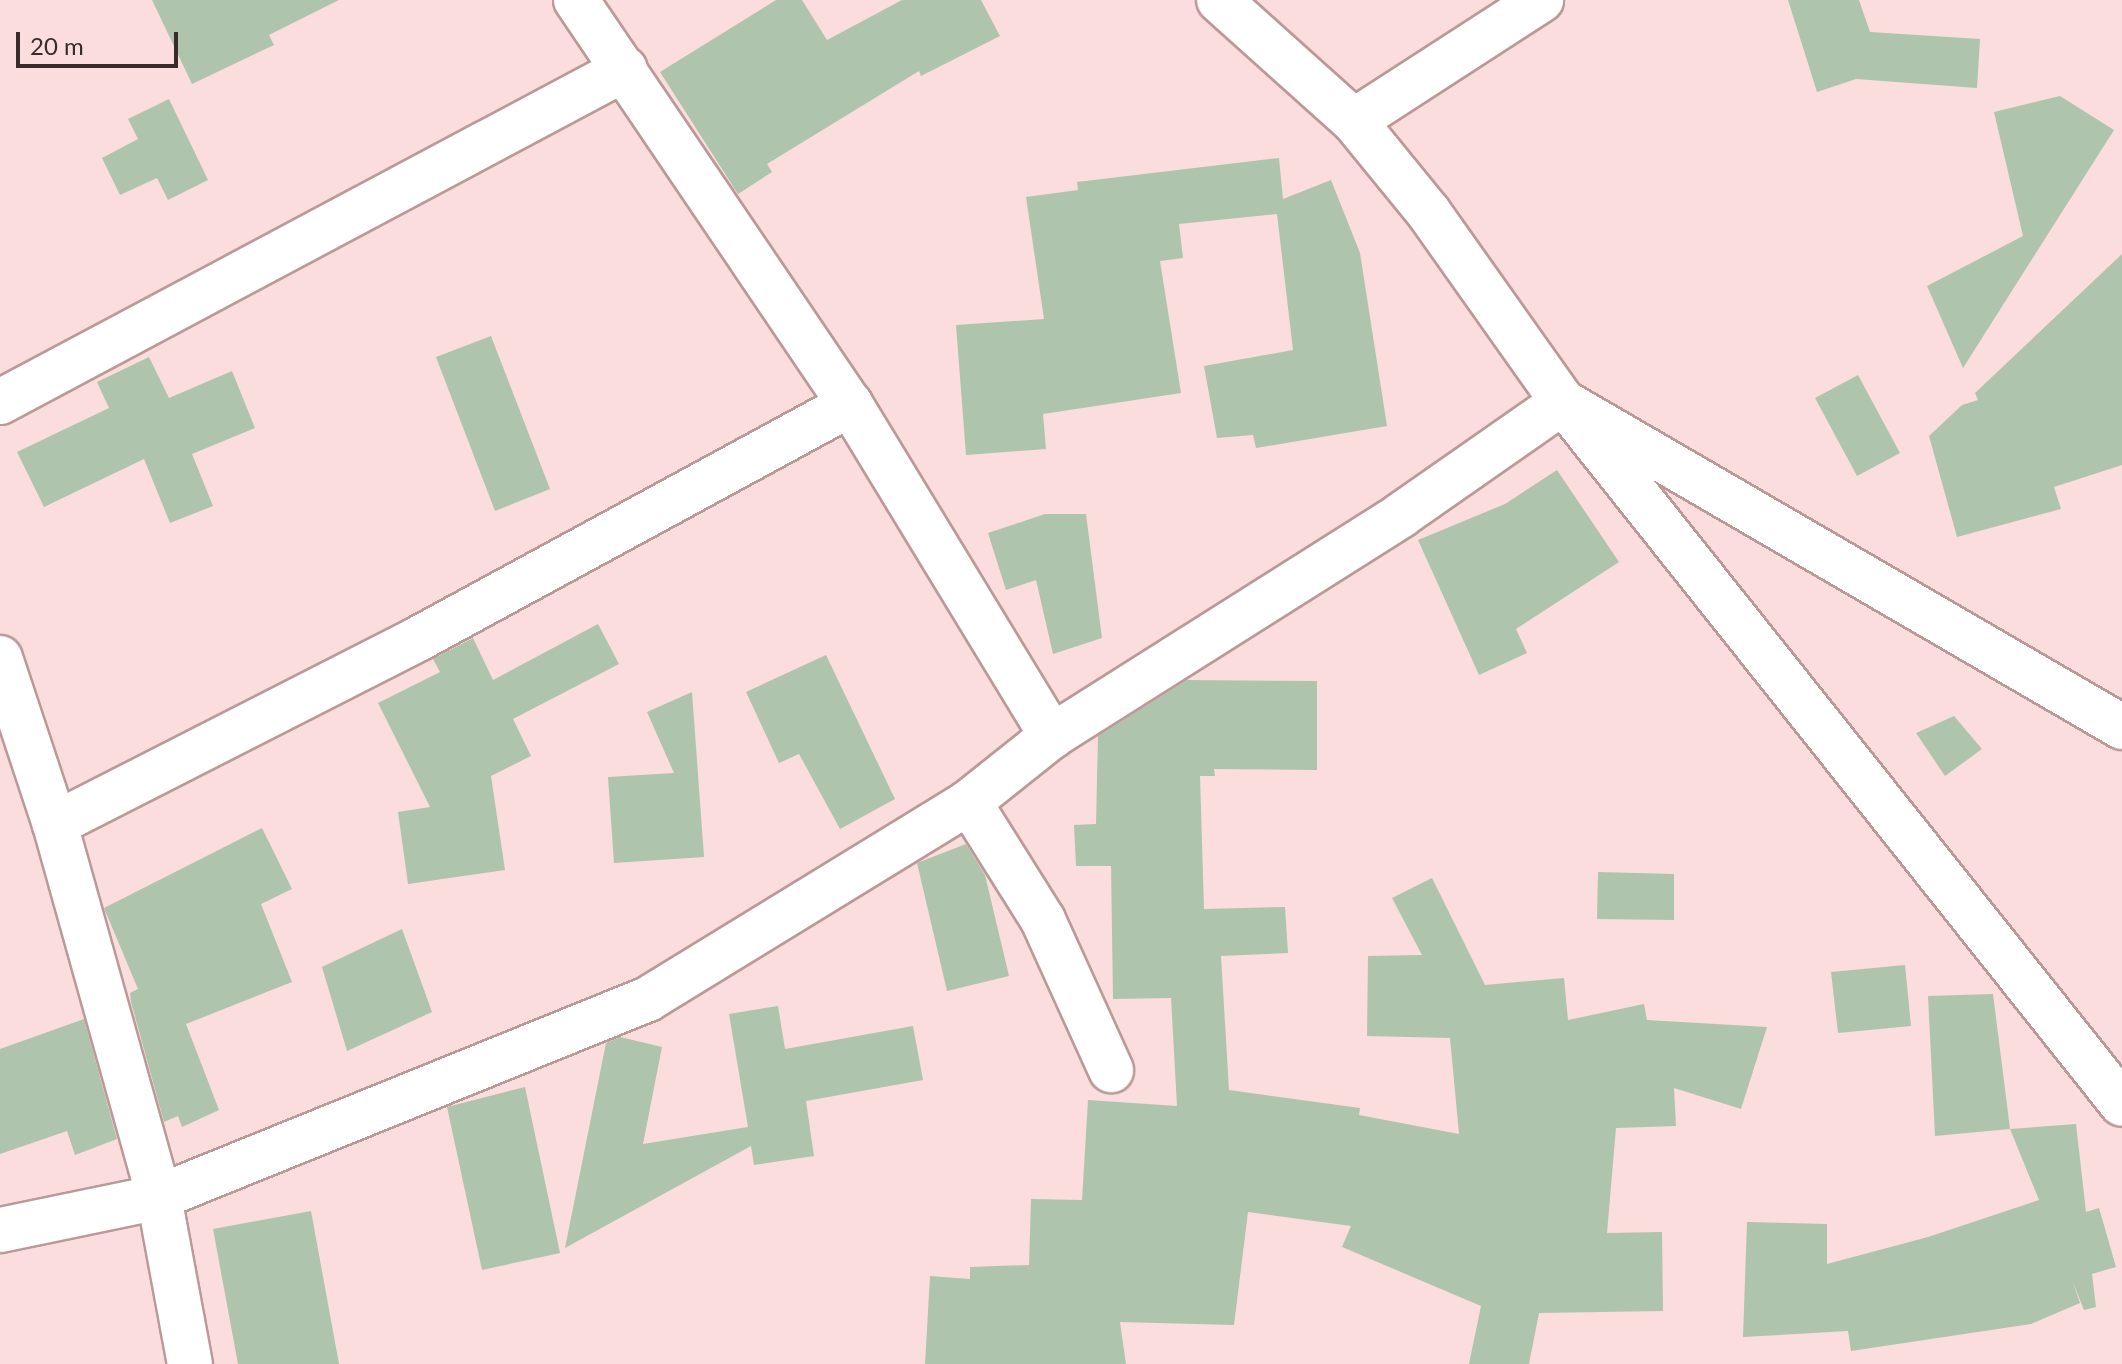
<!DOCTYPE html>
<html>
<head>
<meta charset="utf-8">
<style>
	body { margin:0 }
	#map { position:relative; width:2122px; height:1364px; overflow:hidden; background:#fadddc; font-family:Lato,sans-serif }
	div>[style] { position:absolute }
	.building>* { inset:0; background:#afc4ac }
	.roads { filter:drop-shadow(2px 0 #bb9998) drop-shadow(-2px 0 #bb9998) drop-shadow(0 2px #bb9998) drop-shadow(0 -2px #bb9998) }
	.street>* { height:44px; margin:-22px; padding:0 22px; transform-origin:22px; border-radius:22px; background:#fff }
	span { translate:-50% -50%; white-space:nowrap; text-align:center; line-height:1.15; -webkit-text-stroke:6px #fadddc; paint-order:stroke }
	.scale { position:absolute; left:16px; top:32px; width:162px; height:36px; box-sizing:border-box; border:4px solid #392b2a; border-top:0; padding-left:10px; font-size:24px; line-height:28px; white-space:nowrap; color:#392b2a; -webkit-text-stroke:6px #fadddc; paint-order:stroke }
</style>
</head>
<body>
<div id="map">
	<div class="building">
		<div style="clip-path:polygon(152px 0,339px 0,269px 35px,274px 45px,192px 84px)"></div>
		<div style="clip-path:polygon(776px 0,802px 0,827px 40px,902px 0,981px 0,1000px 36px,921px 76px,919px 71px,767px 164px,772px 172px,738px 194px,660px 72px)"></div>
		<div style="clip-path:polygon(1788px 0,1859px 0,1870px 32px,1980px 39px,1977px 88px,1856px 79px,1817px 92px)"></div>
		<div style="clip-path:polygon(2060px 96px,2114px 130px,1963px 368px,1927px 286px,2023px 236px,1994px 112px)"></div>
		<div style="clip-path:polygon(169px 99px,208px 180px,168px 200px,157px 178px,120px 195px,102px 158px,138px 139px,128px 119px)"></div>
		<div style="clip-path:polygon(1279px 158px,1283px 199px,1331px 180px,1360px 253px,1387px 426px,1256px 448px,1253px 435px,1217px 438px,1204px 366px,1293px 350px,1277px 214px,1179px 224px,1183px 258px,1160px 261px,1181px 393px,1043px 414px,1046px 449px,966px 455px,956px 325px,1044px 319px,1026px 197px,1078px 190px,1077px 182px)"></div>
		<div style="clip-path:polygon(2122px 254px,2122px 465px,2054px 487px,2061px 509px,1957px 537px,1929px 436px,1962px 405px,1978px 400px,1975px 393px)"></div>
		<div style="clip-path:polygon(491px 336px,550px 489px,495px 511px,436px 357px)"></div>
		<div style="clip-path:polygon(149px 357px,169px 398px,232px 371px,255px 428px,192px 454px,213px 506px,170px 523px,144px 459px,44px 507px,17px 452px,109px 408px,97px 382px)"></div>
		<div style="clip-path:polygon(1858px 375px,1900px 453px,1857px 476px,1815px 398px)"></div>
		<div style="clip-path:polygon(1557px 470px,1619px 562px,1516px 629px,1527px 653px,1479px 675px,1418px 540px,1505px 504px)"></div>
		<div style="clip-path:polygon(1045px 514px,1086px 514px,1102px 638px,1053px 654px,1036px 580px,1006px 590px,988px 533px)"></div>
		<div style="clip-path:polygon(598px 624px,619px 664px,513px 719px,531px 756px,491px 776px,505px 870px,408px 884px,398px 812px,430px 807px,378px 703px,440px 672px,433px 659px,473px 638px,493px 680px)"></div>
		<div style="clip-path:polygon(826px 655px,895px 799px,840px 829px,799px 754px,779px 763px,746px 692px)"></div>
		<div style="clip-path:polygon(1187px 680px,1317px 681px,1317px 770px,1214px 769px,1215px 776px,1200px 776px,1204px 909px,1285px 907px,1288px 953px,1221px 956px,1229px 1090px,1360px 1108px,1359px 1115px,1459px 1134px,1450px 1038px,1367px 1036px,1368px 956px,1422px 955px,1392px 898px,1432px 878px,1485px 985px,1564px 978px,1568px 1020px,1644px 1004px,1647px 1020px,1767px 1027px,1741px 1109px,1674px 1088px,1676px 1126px,1616px 1128px,1607px 1233px,1662px 1232px,1663px 1311px,1539px 1313px,1529px 1364px,1469px 1364px,1481px 1306px,1342px 1247px,1351px 1226px,1248px 1212px,1234px 1325px,1120px 1322px,1126px 1364px,925px 1364px,930px 1276px,970px 1279px,970px 1267px,1029px 1265px,1031px 1199px,1082px 1200px,1088px 1100px,1177px 1106px,1171px 998px,1113px 999px,1111px 866px,1076px 866px,1074px 825px,1096px 824px,1098px 736px)"></div>
		<div style="clip-path:polygon(692px 692px,704px 857px,614px 863px,608px 777px,674px 773px,647px 712px)"></div>
		<div style="clip-path:polygon(1954px 716px,1982px 749px,1945px 776px,1916px 733px)"></div>
		<div style="clip-path:polygon(262px 828px,292px 889px,261px 904px,292px 982px,186px 1024px,219px 1110px,182px 1127px,178px 1116px,164px 1122px,131px 1002px,130px 993px,138px 989px,104px 908px)"></div>
		<div style="clip-path:polygon(966px 844px,985px 875px,1009px 976px,947px 991px,917px 863px)"></div>
		<div style="clip-path:polygon(1598px 872px,1674px 874px,1674px 920px,1597px 919px)"></div>
		<div style="clip-path:polygon(402px 929px,432px 1012px,347px 1051px,322px 967px)"></div>
		<div style="clip-path:polygon(1905px 965px,1911px 1026px,1838px 1033px,1831px 972px)"></div>
		<div style="clip-path:polygon(1993px 994px,2010px 1129px,1935px 1136px,1928px 996px)"></div>
		<div style="clip-path:polygon(778px 1006px,785px 1049px,913px 1026px,923px 1080px,806px 1101px,814px 1156px,754px 1165px,751px 1146px,565px 1248px,606px 1043px,620px 1037px,662px 1047px,643px 1144px,748px 1127px,729px 1014px)"></div>
		<div style="clip-path:polygon(84px 1019px,117px 1139px,75px 1155px,67px 1131px,0 1154px,0 1049px)"></div>
		<div style="clip-path:polygon(525px 1087px,560px 1253px,482px 1270px,447px 1107px)"></div>
		<div style="clip-path:polygon(2076px 1124px,2086px 1212px,2099px 1208px,2116px 1267px,2092px 1274px,2096px 1307px,2084px 1310px,2072px 1280px,2080px 1303px,2031px 1324px,1851px 1351px,1848px 1331px,1743px 1337px,1747px 1222px,1827px 1224px,1827px 1264px,1928px 1237px,2039px 1200px,2010px 1129px)"></div>
		<div style="clip-path:polygon(311px 1211px,339px 1364px,238px 1364px,213px 1229px)"></div>
	</div>
	<div class="roads">
		<div class="street">
			<div style="left:576px;top:0;width:488px;rotate:55.9deg"></div>
			<div style="left:850px;top:404px;width:389px;rotate:58.7deg"></div>
			<div style="left:1219px;top:0;width:181px;rotate:41.9deg"></div>
			<div style="left:1354px;top:121px;width:119px;rotate:50.8deg"></div>
			<div style="left:1429px;top:213px;width:232px;rotate:54.7deg"></div>
			<div style="left:1563px;top:402px;width:897px;rotate:51.47deg"></div>
			<div style="left:1354px;top:121px;width:223px;rotate:-32.9deg"></div>
			<div style="left:0;top:402px;width:708px;rotate:-28.05deg"></div>
			<div style="left:0;top:658px;width:175px;rotate:71.7deg"></div>
			<div style="left:55px;top:824px;width:387px;rotate:74.4deg"></div>
			<div style="left:159px;top:1197px;width:170px;rotate:79.5deg"></div>
			<div style="left:969px;top:802px;width:139px;rotate:57.9deg"></div>
			<div style="left:1043px;top:920px;width:165px;rotate:65.6deg"></div>
			<div style="left:55px;top:824px;width:407px;rotate:-27deg"></div>
			<div style="left:418px;top:639px;width:492px;rotate:-28.5deg"></div>
			<div style="left:0;top:1230px;width:162px;rotate:-11.7deg"></div>
			<div style="left:159px;top:1197px;width:528px;rotate:-22.04deg"></div>
			<div style="left:648px;top:999px;width:377px;rotate:-31.5deg"></div>
			<div style="left:969px;top:802px;width:106px;rotate:-38.5deg"></div>
			<div style="left:1052px;top:736px;width:413px;rotate:-32.3deg"></div>
			<div style="left:1401px;top:515px;width:198px;rotate:-34.9deg"></div>
			<div style="left:1563px;top:402px;width:647px;rotate:30.17deg"></div>
		</div>
	</div>
	<div class="scale">20 m</div>
</div>
</body>
</html>
